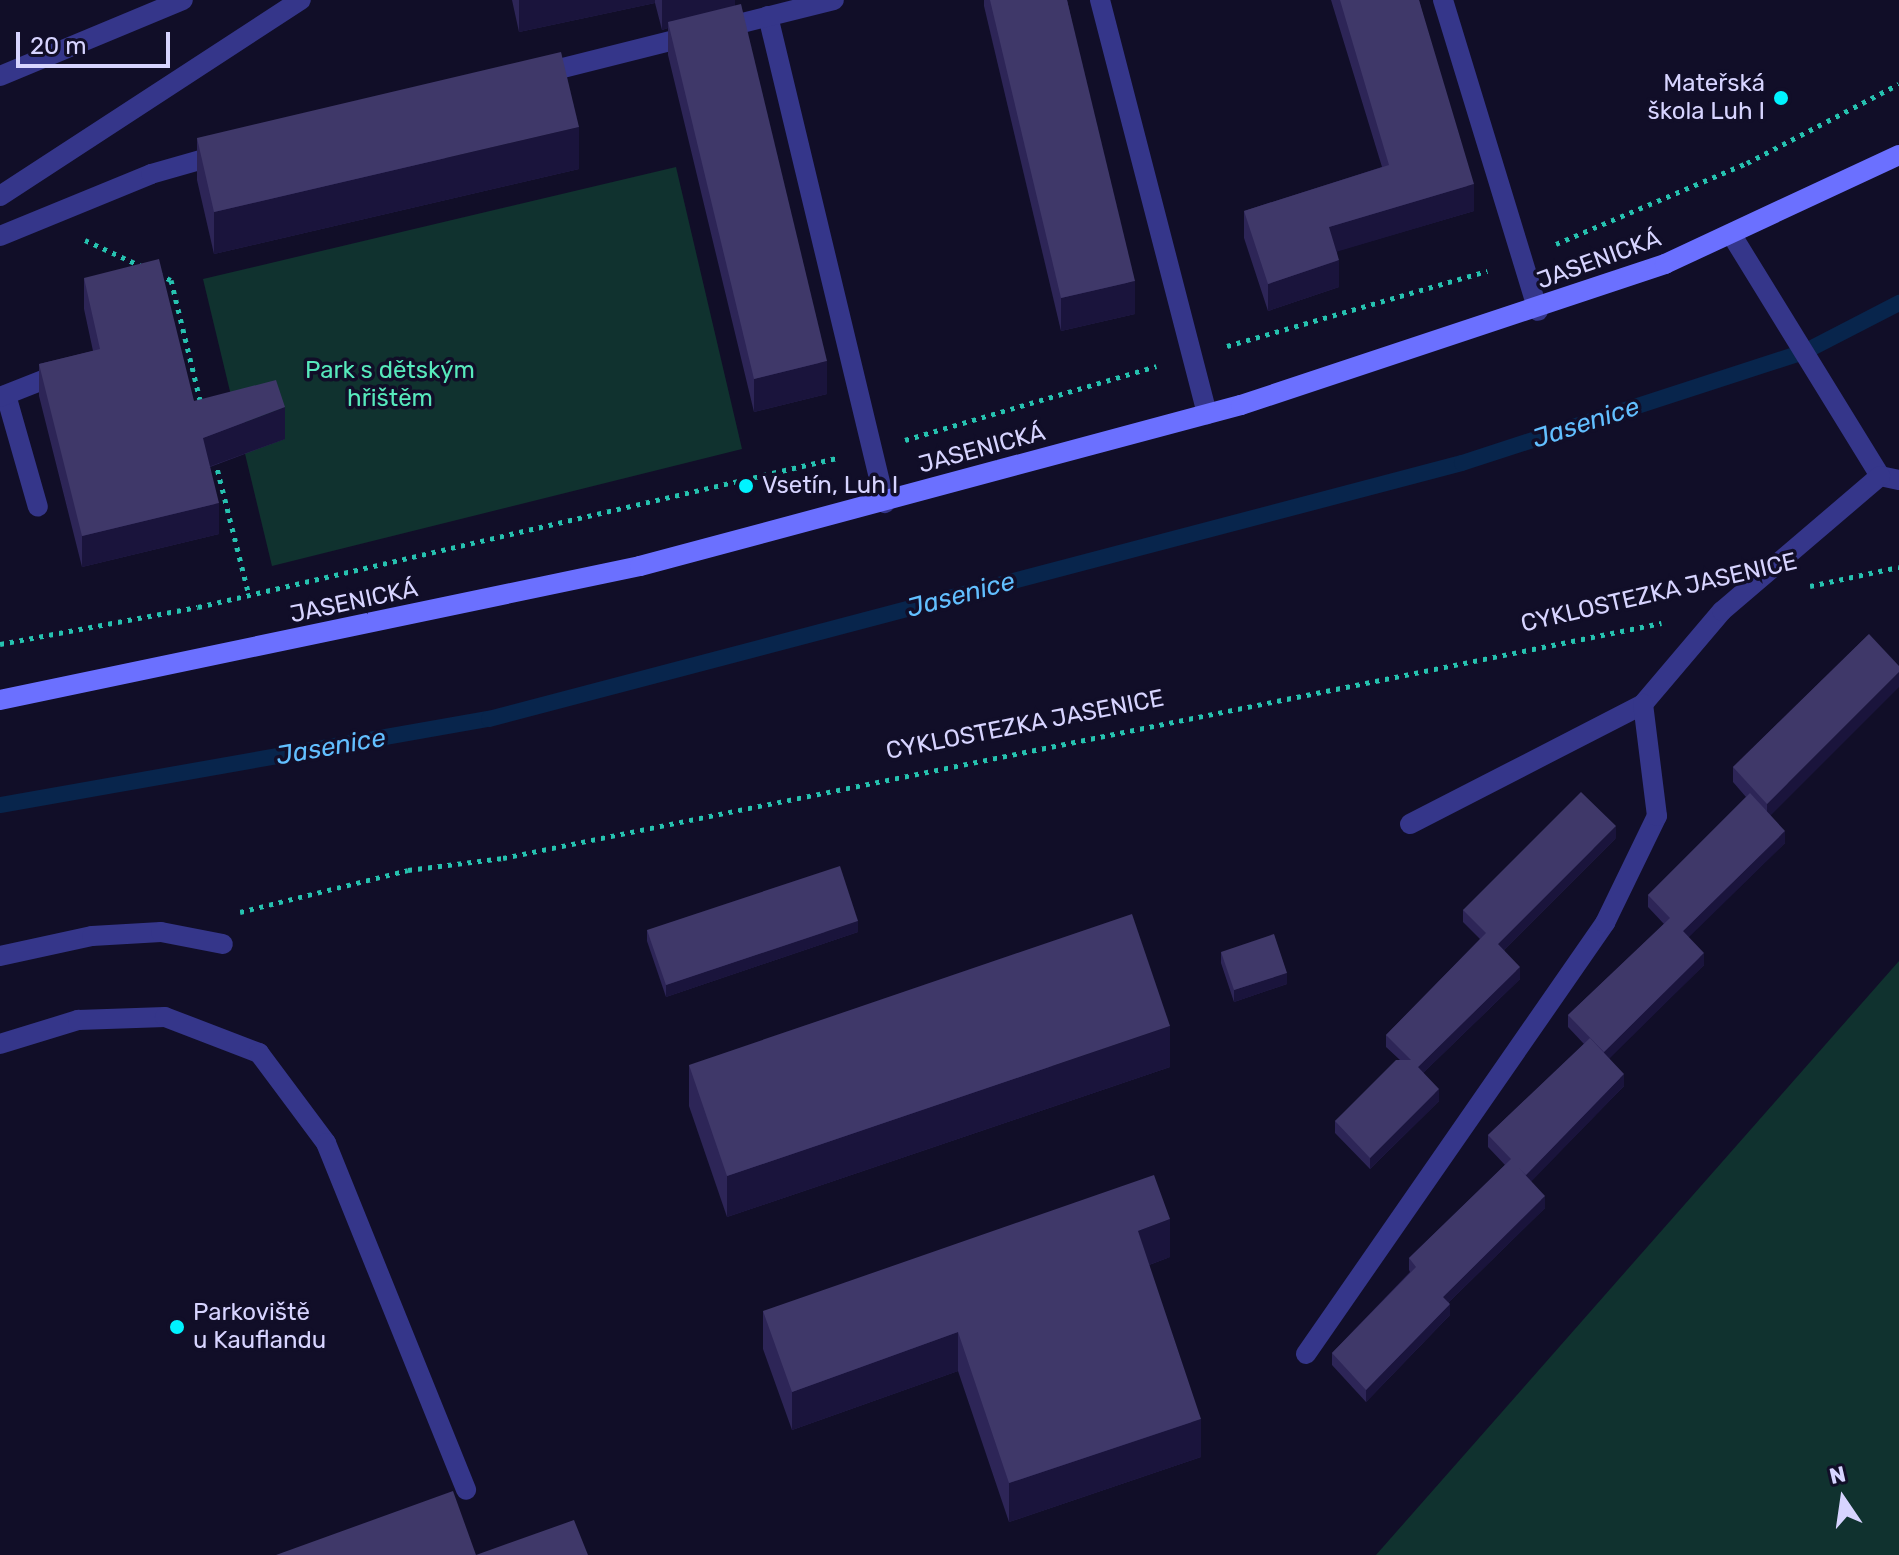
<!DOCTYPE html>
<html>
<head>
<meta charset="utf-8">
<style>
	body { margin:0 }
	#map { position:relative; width:1899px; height:1555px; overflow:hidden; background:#110e28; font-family:Rubik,sans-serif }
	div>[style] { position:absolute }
	.green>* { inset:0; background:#10322f }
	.stream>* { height:16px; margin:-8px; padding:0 8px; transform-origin:8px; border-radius:8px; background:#08254c }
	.path>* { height:5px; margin-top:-2.5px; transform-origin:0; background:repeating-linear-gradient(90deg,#26c2b0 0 4px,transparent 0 10px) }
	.lane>* { height:20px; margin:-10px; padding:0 10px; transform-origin:10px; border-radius:10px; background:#35368a }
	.street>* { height:20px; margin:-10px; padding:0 10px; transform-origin:10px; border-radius:10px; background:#35368a }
	.secondary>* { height:20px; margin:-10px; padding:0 10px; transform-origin:10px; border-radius:10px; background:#6b70ff }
	.wall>* { inset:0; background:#2d2557 }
	.shaded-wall>* { inset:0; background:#1a143c }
	.building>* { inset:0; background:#3f3869 }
	.dots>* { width:22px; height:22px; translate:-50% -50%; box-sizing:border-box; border:4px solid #110e28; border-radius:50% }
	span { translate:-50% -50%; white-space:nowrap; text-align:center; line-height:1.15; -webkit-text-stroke:7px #110e28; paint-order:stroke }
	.poi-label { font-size:24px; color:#d7d4ff }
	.right { translate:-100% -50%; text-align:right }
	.left { translate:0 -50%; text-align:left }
	.street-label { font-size:24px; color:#d7d4ff }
	.park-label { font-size:24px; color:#57e9bc }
	.water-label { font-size:26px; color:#62bfff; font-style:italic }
	.north { position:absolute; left:1803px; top:1459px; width:80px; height:80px; -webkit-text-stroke:6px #110e28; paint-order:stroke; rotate:347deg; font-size:22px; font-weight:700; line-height:32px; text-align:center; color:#d7d4ff }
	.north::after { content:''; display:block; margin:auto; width:28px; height:36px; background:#d7d4ff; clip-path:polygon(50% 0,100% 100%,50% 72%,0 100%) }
	.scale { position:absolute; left:16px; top:32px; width:154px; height:36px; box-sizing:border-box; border:4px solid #d7d4ff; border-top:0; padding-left:10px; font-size:24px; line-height:28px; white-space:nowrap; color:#d7d4ff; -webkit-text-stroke:6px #110e28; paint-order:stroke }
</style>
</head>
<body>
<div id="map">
	<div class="green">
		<div style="clip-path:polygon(676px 167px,742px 449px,272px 566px,203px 279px)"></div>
		<div style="clip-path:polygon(1899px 961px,1899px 1555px,1376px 1555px)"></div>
	</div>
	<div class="stream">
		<div style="left:0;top:805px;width:497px;rotate:-10deg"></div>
		<div style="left:489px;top:719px;width:1006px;rotate:-14.74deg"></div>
		<div style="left:1462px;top:463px;width:362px;rotate:-18deg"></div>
		<div style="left:1806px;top:351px;width:105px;rotate:-27.3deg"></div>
	</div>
	<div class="path">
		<div style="left:85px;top:240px;width:62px;rotate:24.9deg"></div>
		<div style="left:1556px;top:244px;width:207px;rotate:-23deg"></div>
		<div style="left:1747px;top:163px;width:171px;rotate:-27.5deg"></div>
		<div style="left:158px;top:274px;width:14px;rotate:25deg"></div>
		<div style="left:171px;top:280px;width:128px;rotate:76.4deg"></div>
		<div style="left:1227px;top:346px;width:271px;rotate:-16.1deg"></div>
		<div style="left:905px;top:440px;width:262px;rotate:-16.4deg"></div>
		<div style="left:215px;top:460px;width:139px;rotate:75.9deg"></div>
		<div style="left:1810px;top:586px;width:91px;rotate:-12.1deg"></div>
		<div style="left:0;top:644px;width:201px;rotate:-10.6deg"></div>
		<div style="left:198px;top:607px;width:656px;rotate:-13.13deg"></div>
		<div style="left:240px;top:912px;width:173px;rotate:-14deg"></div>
		<div style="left:408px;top:870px;width:96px;rotate:-7.2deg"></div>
		<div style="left:503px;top:858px;width:1182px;rotate:-11.47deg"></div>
	</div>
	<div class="lane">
		<div style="left:1443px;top:0;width:325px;rotate:73deg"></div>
		<div style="left:768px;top:16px;width:501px;rotate:76.49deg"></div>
		<div style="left:1733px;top:237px;width:281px;rotate:58.4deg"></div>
		<div style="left:1880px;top:476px;width:19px;rotate:12deg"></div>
		<div style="left:6px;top:395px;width:116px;rotate:74.1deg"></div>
		<div style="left:0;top:397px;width:68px;rotate:-21.6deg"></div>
		<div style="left:1410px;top:824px;width:262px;rotate:-27.2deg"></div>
		<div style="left:1643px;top:704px;width:122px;rotate:-49.7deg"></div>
		<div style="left:1722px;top:611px;width:208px;rotate:-40.5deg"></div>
		<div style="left:0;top:956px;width:94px;rotate:-12.3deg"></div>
		<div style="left:92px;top:936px;width:69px;rotate:-3.3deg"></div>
		<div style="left:161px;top:932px;width:63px;rotate:11deg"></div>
		<div style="left:0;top:1044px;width:82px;rotate:-17.1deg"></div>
		<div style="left:78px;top:1020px;width:87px;rotate:-2deg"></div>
		<div style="left:165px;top:1017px;width:101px;rotate:21deg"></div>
		<div style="left:259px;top:1053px;width:112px;rotate:53.3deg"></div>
		<div style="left:326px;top:1143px;width:374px;rotate:68deg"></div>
		<div style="left:1306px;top:1354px;width:525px;rotate:-55.25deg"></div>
		<div style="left:1605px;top:923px;width:119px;rotate:-64.1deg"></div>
		<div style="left:1657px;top:816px;width:113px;rotate:-97.1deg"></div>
	</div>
	<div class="street">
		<div style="left:1100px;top:0;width:428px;rotate:75.5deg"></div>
		<div style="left:539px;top:74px;width:304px;rotate:-14.1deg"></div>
		<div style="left:0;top:76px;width:198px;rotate:-22.6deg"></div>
		<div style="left:0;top:196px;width:359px;rotate:-33.1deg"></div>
		<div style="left:0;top:236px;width:163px;rotate:-22.3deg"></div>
		<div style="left:151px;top:174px;width:73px;rotate:-15.9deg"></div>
	</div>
	<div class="secondary">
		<div style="left:0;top:700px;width:654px;rotate:-11.83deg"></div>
		<div style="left:640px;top:566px;width:622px;rotate:-15deg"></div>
		<div style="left:1241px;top:405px;width:447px;rotate:-18.4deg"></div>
		<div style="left:1665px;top:264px;width:258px;rotate:-25deg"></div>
	</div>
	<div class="wall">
		<div style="clip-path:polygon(512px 0,735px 0,735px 5px,827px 394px,754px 412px,668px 55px,668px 28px,662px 30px,655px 3px,519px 32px)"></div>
		<div style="clip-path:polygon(984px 0,1067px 0,1135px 314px,1061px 331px,984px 6px)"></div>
		<div style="clip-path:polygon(1331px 0,1419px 0,1474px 211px,1337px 251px,1339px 287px,1268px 311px,1244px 238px,1244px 211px,1382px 167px)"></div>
		<div style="clip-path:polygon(197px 138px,579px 169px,214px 254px,197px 180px)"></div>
		<div style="clip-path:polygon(84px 278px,194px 401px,285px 439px,210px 467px,219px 534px,82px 567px,39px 396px,39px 364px,93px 351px,84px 309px)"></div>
		<div style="clip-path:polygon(1869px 634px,1770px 816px,1785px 843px,1688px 937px,1704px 965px,1609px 1058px,1624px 1086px,1531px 1181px,1545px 1208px,1449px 1302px,1450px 1315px,1366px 1402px,1332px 1365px,1332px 1353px,1410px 1272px,1409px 1270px,1409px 1258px,1505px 1165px,1488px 1147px,1488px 1135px,1584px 1044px,1568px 1027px,1568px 1015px,1664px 924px,1648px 907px,1648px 895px,1746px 797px,1733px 782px,1733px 767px)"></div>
		<div style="clip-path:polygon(1616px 838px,1504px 950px,1520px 979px,1423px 1073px,1439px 1101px,1370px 1169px,1335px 1133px,1335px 1121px,1400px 1060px,1386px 1047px,1386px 1035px,1480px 939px,1463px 922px,1463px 910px)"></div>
		<div style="clip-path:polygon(647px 930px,858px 932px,666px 997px,647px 941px)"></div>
		<div style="clip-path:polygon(1221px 952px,1287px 984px,1234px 1002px,1221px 963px)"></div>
		<div style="clip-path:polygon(689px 1065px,1170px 1067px,727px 1217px,689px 1106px)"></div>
		<div style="clip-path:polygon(1170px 1257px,1149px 1265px,1201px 1457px,1009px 1522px,958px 1371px,792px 1430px,763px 1349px,763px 1311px)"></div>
	</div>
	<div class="shaded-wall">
		<div style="clip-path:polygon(519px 0,655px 0,655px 3px,519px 32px)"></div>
		<div style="clip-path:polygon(662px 0,735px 0,735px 12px,668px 22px,668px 28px,662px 30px)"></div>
		<div style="clip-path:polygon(579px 127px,579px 169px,214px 254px,214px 212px)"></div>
		<div style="clip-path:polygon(1474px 184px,1474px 211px,1329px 254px,1329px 227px)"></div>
		<div style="clip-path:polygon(1339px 260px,1339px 287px,1268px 311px,1268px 284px)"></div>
		<div style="clip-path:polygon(1135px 281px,1135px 314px,1061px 331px,1061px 298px)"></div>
		<div style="clip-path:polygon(827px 361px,827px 394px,754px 412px,754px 379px)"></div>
		<div style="clip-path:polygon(285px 407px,285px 439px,203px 469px,203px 438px)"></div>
		<div style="clip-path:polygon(219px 503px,219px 534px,82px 567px,82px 536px)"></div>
		<div style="clip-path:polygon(1899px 672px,1899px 687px,1767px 819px,1767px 804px)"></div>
		<div style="clip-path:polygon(1616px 826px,1616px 838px,1498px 956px,1498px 944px)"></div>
		<div style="clip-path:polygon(1785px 831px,1785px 843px,1683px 943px,1683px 931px)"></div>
		<div style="clip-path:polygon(858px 921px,858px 932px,666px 997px,666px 985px)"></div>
		<div style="clip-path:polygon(1704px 953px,1704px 965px,1604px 1064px,1604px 1052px)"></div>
		<div style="clip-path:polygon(1520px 967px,1520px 979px,1418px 1078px,1418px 1067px)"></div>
		<div style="clip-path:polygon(1287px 973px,1287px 984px,1234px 1002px,1234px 990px)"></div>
		<div style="clip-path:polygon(1170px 1026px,1170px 1067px,727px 1217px,727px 1176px)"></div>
		<div style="clip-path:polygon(1624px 1074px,1624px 1086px,1526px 1187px,1526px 1175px)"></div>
		<div style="clip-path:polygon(1439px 1089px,1439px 1101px,1370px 1169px,1370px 1158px)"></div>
		<div style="clip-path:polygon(1545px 1196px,1545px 1208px,1443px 1308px,1443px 1297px)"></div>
		<div style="clip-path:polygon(1170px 1219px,1170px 1257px,1138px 1269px,1138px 1231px)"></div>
		<div style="clip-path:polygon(1450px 1304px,1450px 1315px,1366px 1402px,1366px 1390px)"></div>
		<div style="clip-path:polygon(958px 1332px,958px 1371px,792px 1430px,792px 1392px)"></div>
		<div style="clip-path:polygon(1201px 1419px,1201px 1457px,1009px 1522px,1009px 1483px)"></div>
	</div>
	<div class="building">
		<div style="clip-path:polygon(990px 0,1067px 0,1135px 281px,1061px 298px)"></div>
		<div style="clip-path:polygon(1340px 0,1419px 0,1474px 184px,1329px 227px,1339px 260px,1268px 284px,1244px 211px,1389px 165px)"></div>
		<div style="clip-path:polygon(741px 4px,827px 361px,754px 379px,668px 22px)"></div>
		<div style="clip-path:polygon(561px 52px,579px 127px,214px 212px,197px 138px)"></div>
		<div style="clip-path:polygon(159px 259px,194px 401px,276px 380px,285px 407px,203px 438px,219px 503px,82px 536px,39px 364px,100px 349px,84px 278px)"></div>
		<div style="clip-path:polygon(1869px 634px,1899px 666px,1899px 672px,1767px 804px,1733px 767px)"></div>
		<div style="clip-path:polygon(1581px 792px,1616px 826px,1498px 944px,1520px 967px,1418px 1067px,1439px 1089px,1370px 1158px,1335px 1121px,1396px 1060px,1411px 1060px,1386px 1035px,1486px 933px,1463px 910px)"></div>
		<div style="clip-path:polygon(1750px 793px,1785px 831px,1683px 931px,1704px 953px,1604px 1052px,1568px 1015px,1670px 918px,1648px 895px)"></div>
		<div style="clip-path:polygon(840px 866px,858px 921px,666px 985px,647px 930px)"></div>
		<div style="clip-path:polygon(1132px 914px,1170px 1026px,727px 1176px,689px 1065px)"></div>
		<div style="clip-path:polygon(1274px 934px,1287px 973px,1234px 990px,1221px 952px)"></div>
		<div style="clip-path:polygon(1590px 1038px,1624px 1074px,1526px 1175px,1519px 1168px,1545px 1196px,1443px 1297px,1450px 1304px,1366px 1390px,1332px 1353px,1416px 1267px,1409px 1258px,1511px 1159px,1488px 1135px)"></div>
		<div style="clip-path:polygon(1154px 1175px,1170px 1219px,1138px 1231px,1201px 1419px,1009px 1483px,958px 1332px,792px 1392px,763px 1311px)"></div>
		<div style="clip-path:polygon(453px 1491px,476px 1555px,574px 1520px,588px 1555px,276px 1555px)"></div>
	</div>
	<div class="dots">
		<div style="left:1781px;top:98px;background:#00f3ff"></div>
		<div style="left:746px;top:486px;background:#00f3ff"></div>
		<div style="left:177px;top:1327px;background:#00f3ff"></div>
	</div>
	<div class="poi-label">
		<span class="right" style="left:1765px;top:98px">Mateřská<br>škola Luh I</span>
		<span class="left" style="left:762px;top:486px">Vsetín, Luh I</span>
		<span class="left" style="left:193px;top:1327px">Parkoviště<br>u Kauflandu</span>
	</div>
	<div class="street-label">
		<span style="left:1599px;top:260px;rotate:-20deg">JASENICKÁ</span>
		<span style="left:982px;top:449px;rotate:-15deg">JASENICKÁ</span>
		<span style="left:1659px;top:593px;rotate:-13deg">CYKLOSTEZKA JASENICE</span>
		<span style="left:354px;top:602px;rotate:-12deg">JASENICKÁ</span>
		<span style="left:1025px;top:725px;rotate:-11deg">CYKLOSTEZKA JASENICE</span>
	</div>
	<div class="park-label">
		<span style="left:390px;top:385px">Park s dětským<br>hřištěm</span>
	</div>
	<div class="water-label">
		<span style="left:1586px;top:423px;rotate:-18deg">Jasenice</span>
		<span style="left:961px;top:595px;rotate:-15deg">Jasenice</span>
		<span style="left:331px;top:747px;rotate:-10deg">Jasenice</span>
	</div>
	<div class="north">N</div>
	<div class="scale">20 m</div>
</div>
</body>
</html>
